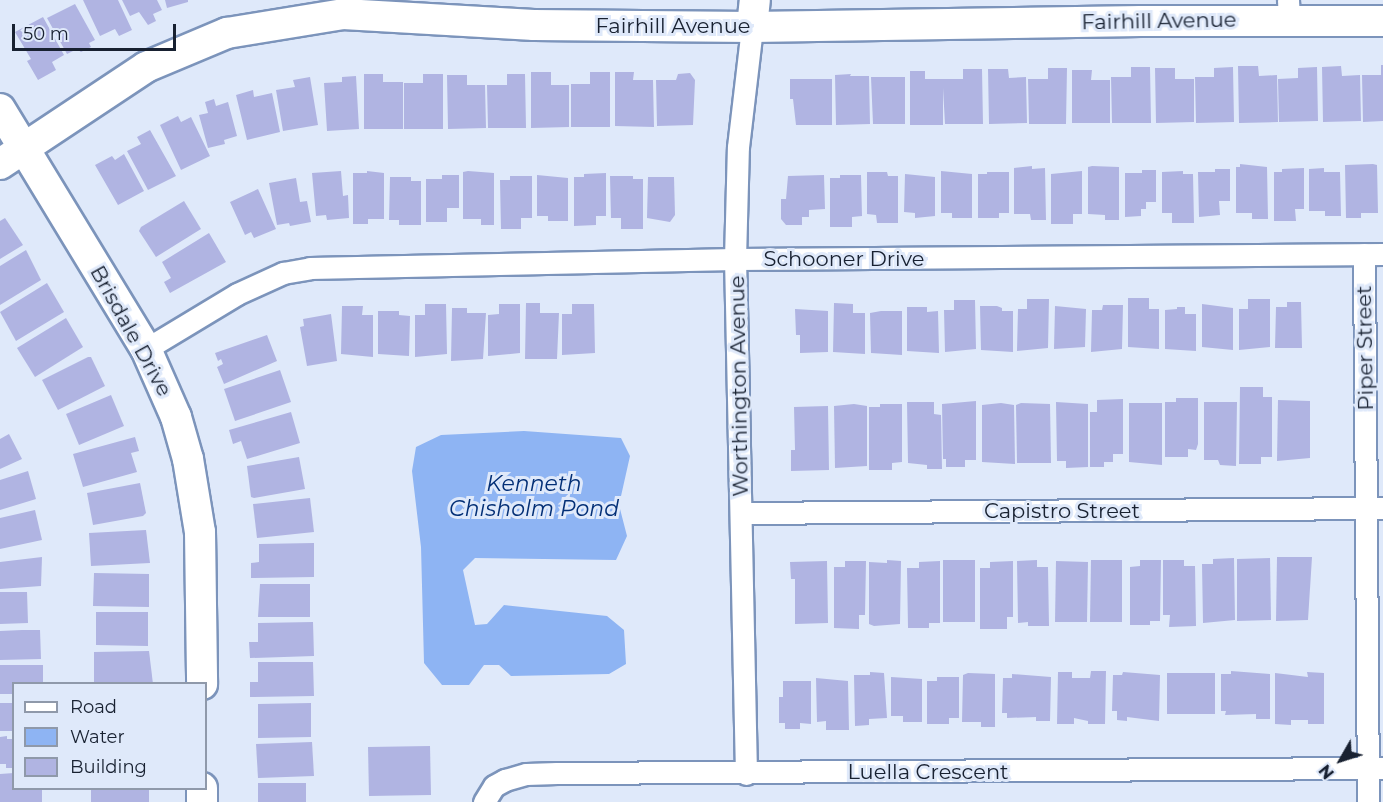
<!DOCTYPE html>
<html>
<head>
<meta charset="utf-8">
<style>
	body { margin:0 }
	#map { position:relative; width:1383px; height:802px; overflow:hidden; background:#dfe9fa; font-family:Montserrat,sans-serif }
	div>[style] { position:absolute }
	.water>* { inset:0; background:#8eb4f3 }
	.building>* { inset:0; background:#b0b4e2 }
	.roads { filter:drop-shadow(2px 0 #7c94bb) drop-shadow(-2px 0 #7c94bb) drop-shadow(0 2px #7c94bb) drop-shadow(0 -2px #7c94bb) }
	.street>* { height:21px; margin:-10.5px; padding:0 10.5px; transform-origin:10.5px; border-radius:10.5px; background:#fff }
	.secondary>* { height:30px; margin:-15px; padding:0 15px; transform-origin:15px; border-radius:15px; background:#fff }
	span { translate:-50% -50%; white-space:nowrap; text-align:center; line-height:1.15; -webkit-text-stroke:6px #dfe9fa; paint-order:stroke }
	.street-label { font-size:21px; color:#182131 }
	.water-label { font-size:22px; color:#032f76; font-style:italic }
	.legend { position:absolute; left:12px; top:682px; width:195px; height:108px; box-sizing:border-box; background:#dfe9fa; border:2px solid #8f99aa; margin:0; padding:8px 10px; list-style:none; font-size:18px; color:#182131 }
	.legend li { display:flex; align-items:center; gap:12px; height:30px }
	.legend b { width:30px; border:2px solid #8f99aa }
	.north { position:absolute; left:1311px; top:730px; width:60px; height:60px; -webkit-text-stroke:4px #dfe9fa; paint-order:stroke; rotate:231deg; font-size:16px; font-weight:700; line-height:24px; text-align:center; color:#182131 }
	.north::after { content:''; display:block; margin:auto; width:21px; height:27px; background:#182131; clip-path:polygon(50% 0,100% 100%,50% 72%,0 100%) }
	.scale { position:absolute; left:12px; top:24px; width:164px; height:27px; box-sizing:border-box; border:3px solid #182131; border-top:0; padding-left:8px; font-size:18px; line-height:21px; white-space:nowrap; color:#182131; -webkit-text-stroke:4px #dfe9fa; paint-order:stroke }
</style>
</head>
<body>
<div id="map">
	<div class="water">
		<div style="clip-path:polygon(524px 431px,621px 438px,630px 456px,619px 505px,627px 536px,616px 560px,475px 558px,463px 570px,475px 625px,487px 624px,504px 605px,607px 616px,624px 630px,626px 664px,609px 674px,511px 676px,499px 665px,484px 665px,469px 685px,442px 685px,424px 663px,421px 547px,412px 471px,416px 447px,441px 435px)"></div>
	</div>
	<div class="building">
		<div style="clip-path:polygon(83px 0,118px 0,132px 30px,119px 36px,115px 29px,100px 36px)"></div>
		<div style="clip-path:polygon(122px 0,157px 0,162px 10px,153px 14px,156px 21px,148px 25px,139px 12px,130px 16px)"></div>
		<div style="clip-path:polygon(165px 0,188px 0,188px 2px,167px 8px)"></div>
		<div style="clip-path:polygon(75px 4px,95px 40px,89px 43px,91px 47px,81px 52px,77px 49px,67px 54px,47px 18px)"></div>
		<div style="clip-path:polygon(43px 17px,64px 55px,52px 62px,56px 70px,38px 80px,27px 61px,31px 59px,15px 32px)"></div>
		<div style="clip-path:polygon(1381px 65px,1383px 65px,1383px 121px,1363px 122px,1362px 75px,1381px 75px)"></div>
		<div style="clip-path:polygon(1238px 66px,1258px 66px,1259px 76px,1277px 75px,1278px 122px,1239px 123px)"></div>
		<div style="clip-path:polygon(1341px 66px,1342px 76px,1360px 75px,1361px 121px,1323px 122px,1322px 67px)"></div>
		<div style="clip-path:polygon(1131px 67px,1150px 67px,1151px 123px,1112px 123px,1111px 77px,1131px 77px)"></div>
		<div style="clip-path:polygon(1233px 67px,1234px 122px,1196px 123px,1195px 77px,1214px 77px,1214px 68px)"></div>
		<div style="clip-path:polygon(1317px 67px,1318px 121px,1279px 122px,1278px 79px,1298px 78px,1298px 68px)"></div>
		<div style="clip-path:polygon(1048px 68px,1067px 68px,1066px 124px,1029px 124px,1028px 79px,1048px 79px)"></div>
		<div style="clip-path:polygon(1155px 68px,1175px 68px,1175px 79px,1194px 79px,1194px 122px,1156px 123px)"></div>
		<div style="clip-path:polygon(963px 69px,982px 69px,983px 124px,945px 124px,943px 88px,943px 125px,910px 125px,910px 71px,925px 71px,925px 79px,963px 79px)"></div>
		<div style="clip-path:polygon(988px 69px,1008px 69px,1009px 78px,1026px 77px,1027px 123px,989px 124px)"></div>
		<div style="clip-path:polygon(1072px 70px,1092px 70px,1091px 80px,1110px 80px,1110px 123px,1072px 123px)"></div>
		<div style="clip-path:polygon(531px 72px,551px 72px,551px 85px,569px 85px,569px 127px,531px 128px)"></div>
		<div style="clip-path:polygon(590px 72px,610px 72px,610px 127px,571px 127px,571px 84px,590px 84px)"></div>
		<div style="clip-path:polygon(615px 72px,634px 72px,633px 80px,653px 80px,654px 127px,615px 126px)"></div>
		<div style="clip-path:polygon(690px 73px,695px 80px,693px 125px,657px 126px,656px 80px,676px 80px,678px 74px)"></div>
		<div style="clip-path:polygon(364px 74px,383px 74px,383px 82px,403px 82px,403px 129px,364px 129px)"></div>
		<div style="clip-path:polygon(423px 74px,443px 74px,443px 129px,404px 129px,404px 83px,423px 83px)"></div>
		<div style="clip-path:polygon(507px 74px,525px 74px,526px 128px,488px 128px,487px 85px,507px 85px)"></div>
		<div style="clip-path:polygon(851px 74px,850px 76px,869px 76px,870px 124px,836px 125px,835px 75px)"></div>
		<div style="clip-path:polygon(447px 75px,467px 75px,467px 85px,485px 85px,486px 128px,448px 129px)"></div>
		<div style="clip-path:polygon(356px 76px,359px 129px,327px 131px,324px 83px,342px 82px,342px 77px)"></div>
		<div style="clip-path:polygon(310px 77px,318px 125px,283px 131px,276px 90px,295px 87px,293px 80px)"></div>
		<div style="clip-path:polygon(871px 77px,905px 77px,905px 124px,873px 124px)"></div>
		<div style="clip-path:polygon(790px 79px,832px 79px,832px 125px,796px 125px,793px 99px,790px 99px)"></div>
		<div style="clip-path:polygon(253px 90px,254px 97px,272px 93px,280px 132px,247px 140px,236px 95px)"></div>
		<div style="clip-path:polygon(214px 99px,216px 106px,228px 102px,237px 136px,224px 140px,225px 144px,208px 148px,199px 115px,208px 113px,205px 102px)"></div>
		<div style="clip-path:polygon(178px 116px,181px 122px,191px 117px,210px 156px,181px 170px,160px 125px)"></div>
		<div style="clip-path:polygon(150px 130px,176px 176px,148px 190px,127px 151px,141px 144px,137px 137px)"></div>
		<div style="clip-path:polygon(124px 154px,144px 191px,118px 205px,95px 165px,112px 156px,115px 160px)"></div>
		<div style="clip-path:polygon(1240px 164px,1267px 167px,1268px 219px,1252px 219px,1252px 213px,1236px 213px,1236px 167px,1240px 167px)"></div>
		<div style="clip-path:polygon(1373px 164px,1377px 165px,1378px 213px,1361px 213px,1361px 218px,1346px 218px,1345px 165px)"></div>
		<div style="clip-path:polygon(1032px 166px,1032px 169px,1045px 168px,1046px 220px,1031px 220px,1030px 214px,1014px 214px,1014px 168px)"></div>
		<div style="clip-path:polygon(1092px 166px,1119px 167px,1119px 220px,1105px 220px,1105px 215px,1088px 214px,1088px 167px)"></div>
		<div style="clip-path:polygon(1304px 168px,1304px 209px,1295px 209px,1296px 221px,1274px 221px,1274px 172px,1282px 172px,1282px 169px)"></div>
		<div style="clip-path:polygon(1324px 168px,1324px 172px,1340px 172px,1341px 216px,1325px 216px,1325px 211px,1309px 211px,1309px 169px)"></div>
		<div style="clip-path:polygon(1215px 169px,1230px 169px,1230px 201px,1219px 201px,1220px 215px,1199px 217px,1198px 172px,1215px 172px)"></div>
		<div style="clip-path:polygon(1142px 170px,1156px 170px,1156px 202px,1146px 202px,1146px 209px,1141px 209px,1141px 216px,1125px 217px,1125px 173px,1142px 173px)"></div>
		<div style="clip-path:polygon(341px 171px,343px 196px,348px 195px,349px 218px,327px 220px,326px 215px,316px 216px,312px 173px)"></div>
		<div style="clip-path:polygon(367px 171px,384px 173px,384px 219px,368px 219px,368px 224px,353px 224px,353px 173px,367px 173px)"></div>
		<div style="clip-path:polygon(468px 171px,494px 173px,494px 225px,481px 225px,481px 219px,463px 219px,463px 172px)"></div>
		<div style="clip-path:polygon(941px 171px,972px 174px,972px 218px,952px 218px,952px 213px,941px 213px)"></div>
		<div style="clip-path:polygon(1082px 171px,1082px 214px,1073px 214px,1073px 224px,1051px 224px,1051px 174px)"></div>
		<div style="clip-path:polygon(1183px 171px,1183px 174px,1193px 174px,1194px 223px,1172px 223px,1172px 213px,1162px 213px,1162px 172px)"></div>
		<div style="clip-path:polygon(867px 172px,887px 172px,888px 176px,898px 176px,898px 223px,877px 223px,876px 215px,867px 214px)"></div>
		<div style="clip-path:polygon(987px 172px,1009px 172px,1009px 213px,999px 213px,999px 218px,978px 218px,978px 174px,987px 174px)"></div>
		<div style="clip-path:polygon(606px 173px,606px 216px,596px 216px,596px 225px,574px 226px,574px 177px,584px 177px,584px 174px)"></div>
		<div style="clip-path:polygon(905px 174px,935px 177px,935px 216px,915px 218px,915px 213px,904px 212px)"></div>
		<div style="clip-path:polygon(442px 175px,459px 175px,459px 208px,447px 208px,447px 222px,426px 222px,426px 179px,442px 179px)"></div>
		<div style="clip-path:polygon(537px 175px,568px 178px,568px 221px,548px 221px,548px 216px,537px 216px)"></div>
		<div style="clip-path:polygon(824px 175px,825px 209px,809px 210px,809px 217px,802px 217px,802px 225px,786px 225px,781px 219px,781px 199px,786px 199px,788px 176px)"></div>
		<div style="clip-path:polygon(840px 175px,861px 175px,862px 216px,852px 217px,852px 227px,830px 227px,830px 178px,840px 178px)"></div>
		<div style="clip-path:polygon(510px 176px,532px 176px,532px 218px,521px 218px,521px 229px,501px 229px,500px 180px,510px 180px)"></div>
		<div style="clip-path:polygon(610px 176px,633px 176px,633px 179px,643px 179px,643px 229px,621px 229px,621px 218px,611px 218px)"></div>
		<div style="clip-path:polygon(390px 177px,411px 177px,411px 181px,421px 181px,421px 225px,399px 225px,399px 220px,389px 220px)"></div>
		<div style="clip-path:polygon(648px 177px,674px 177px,675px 215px,670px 222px,647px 218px)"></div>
		<div style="clip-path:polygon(296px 178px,300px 202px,307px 201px,311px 222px,290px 226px,289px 223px,277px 225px,269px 183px)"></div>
		<div style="clip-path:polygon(258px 189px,276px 229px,254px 238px,251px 232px,245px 235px,230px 202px)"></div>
		<div style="clip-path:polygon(184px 201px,201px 229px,156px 257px,139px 231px,141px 227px)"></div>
		<div style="clip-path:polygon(5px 218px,23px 245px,0 259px,0 221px)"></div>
		<div style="clip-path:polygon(209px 233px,226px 262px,170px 293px,164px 282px,171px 278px,162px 262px)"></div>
		<div style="clip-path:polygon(26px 250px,41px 280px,0 305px,0 266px)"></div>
		<div style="clip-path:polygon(47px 283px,64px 312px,16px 341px,0 312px)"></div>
		<div style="clip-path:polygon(1128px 298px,1149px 298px,1149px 309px,1159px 309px,1159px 349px,1128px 347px)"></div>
		<div style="clip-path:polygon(1027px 299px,1049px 299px,1048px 348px,1017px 351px,1018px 309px,1027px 309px)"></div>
		<div style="clip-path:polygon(1248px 299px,1270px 299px,1270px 347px,1239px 350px,1239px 309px,1248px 309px)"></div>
		<div style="clip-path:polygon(954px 300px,975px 300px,976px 349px,945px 352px,944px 310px,954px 310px)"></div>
		<div style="clip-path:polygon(1287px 302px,1301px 302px,1302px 348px,1275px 348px,1276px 307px,1287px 307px)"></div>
		<div style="clip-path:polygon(526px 303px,540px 303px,540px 313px,559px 313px,557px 359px,525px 359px)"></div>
		<div style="clip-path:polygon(834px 303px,853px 304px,853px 313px,865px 313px,865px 354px,833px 352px)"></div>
		<div style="clip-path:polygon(425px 304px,446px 304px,447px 354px,415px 357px,415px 315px,425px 315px)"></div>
		<div style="clip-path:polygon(499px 304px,520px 304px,520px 353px,488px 356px,488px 315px,499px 314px)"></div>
		<div style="clip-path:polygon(572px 304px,594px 304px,595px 353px,562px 355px,562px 314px,572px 314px)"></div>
		<div style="clip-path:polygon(1202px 304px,1233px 308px,1233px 350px,1202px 347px)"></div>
		<div style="clip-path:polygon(1103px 305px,1123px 305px,1122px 349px,1091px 352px,1092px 310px,1102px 310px)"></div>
		<div style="clip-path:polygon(342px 306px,363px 306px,362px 315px,373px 315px,373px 357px,341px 354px)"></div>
		<div style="clip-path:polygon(980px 306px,997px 306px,1002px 308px,1002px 311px,1013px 311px,1013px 352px,981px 350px)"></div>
		<div style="clip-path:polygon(1055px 306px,1086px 309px,1085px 347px,1054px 349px)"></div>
		<div style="clip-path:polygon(907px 307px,927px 307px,927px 312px,938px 311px,939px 353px,907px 351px)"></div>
		<div style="clip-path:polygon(1177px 307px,1185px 307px,1185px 314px,1196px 314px,1196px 351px,1165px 349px,1165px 310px,1177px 309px)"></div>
		<div style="clip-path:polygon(452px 308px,467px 308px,467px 313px,486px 313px,483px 359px,451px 361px)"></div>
		<div style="clip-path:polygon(795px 309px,828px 311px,828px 352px,800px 353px,800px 335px,796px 335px)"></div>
		<div style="clip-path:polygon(378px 311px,399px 311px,399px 315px,410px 316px,409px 356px,378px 354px)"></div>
		<div style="clip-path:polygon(881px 311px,902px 311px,902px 355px,871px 353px,870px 313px)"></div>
		<div style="clip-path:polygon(331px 314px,337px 361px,307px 366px,300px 327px,304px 326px,303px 319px)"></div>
		<div style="clip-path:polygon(66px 318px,83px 347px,35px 377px,17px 348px)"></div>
		<div style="clip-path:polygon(267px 335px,277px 361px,224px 384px,217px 367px,223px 364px,221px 359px,218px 361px,215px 353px)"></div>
		<div style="clip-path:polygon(88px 357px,91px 357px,105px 386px,58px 410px,42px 380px)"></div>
		<div style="clip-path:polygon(280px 370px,291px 402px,235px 421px,224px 389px)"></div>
		<div style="clip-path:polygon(1240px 387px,1263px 387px,1263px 397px,1272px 397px,1272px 457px,1261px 457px,1261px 464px,1239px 464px)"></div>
		<div style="clip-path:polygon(111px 395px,124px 426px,79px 445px,66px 414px)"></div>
		<div style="clip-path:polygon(1176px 398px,1198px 398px,1198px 444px,1196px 450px,1188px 449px,1188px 457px,1165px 457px,1165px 402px,1176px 402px)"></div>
		<div style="clip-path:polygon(1123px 399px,1123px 454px,1113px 454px,1113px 462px,1104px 462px,1104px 467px,1090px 467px,1090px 412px,1097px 412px,1097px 400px)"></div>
		<div style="clip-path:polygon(1278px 400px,1310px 401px,1310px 458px,1277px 461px)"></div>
		<div style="clip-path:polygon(976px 401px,976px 460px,965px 460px,965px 467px,946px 467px,946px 459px,943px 459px,942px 404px)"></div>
		<div style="clip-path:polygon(907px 402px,934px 402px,934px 414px,941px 415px,942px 469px,927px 469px,927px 465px,908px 463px)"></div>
		<div style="clip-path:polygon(1056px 402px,1088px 404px,1088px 467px,1066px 468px,1066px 461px,1057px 461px)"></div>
		<div style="clip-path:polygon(1204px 402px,1237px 402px,1236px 466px,1220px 465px,1218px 460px,1204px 460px)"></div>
		<div style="clip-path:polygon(1001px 403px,1014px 405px,1015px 464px,982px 462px,982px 405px)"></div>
		<div style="clip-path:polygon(1021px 403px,1050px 404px,1051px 463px,1017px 463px,1016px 405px)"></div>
		<div style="clip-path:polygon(1129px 403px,1162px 403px,1162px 465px,1129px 462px)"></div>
		<div style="clip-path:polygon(854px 404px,867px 406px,867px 466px,835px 468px,834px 406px)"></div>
		<div style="clip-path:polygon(880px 404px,902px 404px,902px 462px,892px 463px,892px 470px,869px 470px,869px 407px,880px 407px)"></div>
		<div style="clip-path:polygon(828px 406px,829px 470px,791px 471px,791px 450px,795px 450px,794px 407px)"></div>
		<div style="clip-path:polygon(291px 412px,300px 443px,247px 459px,241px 441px,233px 444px,229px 430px)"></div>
		<div style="clip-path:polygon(9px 434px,22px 459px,0 469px,0 439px)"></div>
		<div style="clip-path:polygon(135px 437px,139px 451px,131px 453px,137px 472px,83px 487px,73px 454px)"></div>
		<div style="clip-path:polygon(299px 457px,305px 489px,254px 498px,251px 497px,247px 466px)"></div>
		<div style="clip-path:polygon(28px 471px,36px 499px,0 510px,0 480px)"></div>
		<div style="clip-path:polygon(140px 483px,146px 513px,143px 516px,93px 525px,87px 493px)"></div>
		<div style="clip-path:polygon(310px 498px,314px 532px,257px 538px,253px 504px)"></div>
		<div style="clip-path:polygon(35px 510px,42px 540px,0 549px,0 518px)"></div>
		<div style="clip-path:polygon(146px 530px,150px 563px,91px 566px,89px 533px)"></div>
		<div style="clip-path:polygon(314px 543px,314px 577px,251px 578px,251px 563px,259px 562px,259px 544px)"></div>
		<div style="clip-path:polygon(42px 557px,41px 586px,0 589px,0 562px)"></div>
		<div style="clip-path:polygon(1277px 557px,1312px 557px,1308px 620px,1276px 621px)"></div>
		<div style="clip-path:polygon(1234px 558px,1235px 620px,1203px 623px,1202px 564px,1213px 564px,1213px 559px)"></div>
		<div style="clip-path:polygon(1270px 558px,1271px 620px,1237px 621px,1237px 559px)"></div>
		<div style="clip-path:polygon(887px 560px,901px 561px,900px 624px,874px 626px,869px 624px,869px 562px,887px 563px)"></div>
		<div style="clip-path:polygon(943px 560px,975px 560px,975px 622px,943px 622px)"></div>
		<div style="clip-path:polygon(1037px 560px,1037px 567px,1048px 567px,1049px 626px,1028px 626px,1028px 622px,1018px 623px,1017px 561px)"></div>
		<div style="clip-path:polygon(1091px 560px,1122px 560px,1122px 622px,1090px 622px)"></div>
		<div style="clip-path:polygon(1140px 560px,1161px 560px,1160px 621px,1150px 621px,1150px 625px,1130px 625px,1130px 567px,1140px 566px)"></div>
		<div style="clip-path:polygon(1163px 560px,1184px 560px,1184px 566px,1195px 566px,1196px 626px,1169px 627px,1170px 615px,1163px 615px)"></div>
		<div style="clip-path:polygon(827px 561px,828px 623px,795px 624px,795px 579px,791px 579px,790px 562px)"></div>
		<div style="clip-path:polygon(845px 561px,866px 561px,865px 615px,859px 615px,859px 629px,834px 628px,834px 567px,845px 567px)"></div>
		<div style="clip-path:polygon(940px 561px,940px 623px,929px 623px,929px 628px,908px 628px,907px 568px,919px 568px,919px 562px)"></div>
		<div style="clip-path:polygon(1013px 561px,1013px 617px,1007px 617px,1007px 629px,980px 629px,980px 568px,990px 568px,990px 562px)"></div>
		<div style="clip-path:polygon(1056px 561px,1088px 562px,1087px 622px,1055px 622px)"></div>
		<div style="clip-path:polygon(94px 573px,149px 574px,149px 607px,93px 606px)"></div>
		<div style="clip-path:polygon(260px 584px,310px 584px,310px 617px,258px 617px)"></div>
		<div style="clip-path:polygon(0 592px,27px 592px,28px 623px,0 624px)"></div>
		<div style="clip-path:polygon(96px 612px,148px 612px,148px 646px,96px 645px)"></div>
		<div style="clip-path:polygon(313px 622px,314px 656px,250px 658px,249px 642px,258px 642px,258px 623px)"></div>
		<div style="clip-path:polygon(22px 630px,40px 630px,41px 659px,0 660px,0 631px)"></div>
		<div style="clip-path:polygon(149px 651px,153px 684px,94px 684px,94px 652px)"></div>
		<div style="clip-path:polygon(258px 662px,313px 662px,314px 696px,250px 697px,250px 682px,258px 682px)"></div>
		<div style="clip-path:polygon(0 665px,43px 665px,43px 684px,14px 684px,14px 694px,0 694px)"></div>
		<div style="clip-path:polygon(1091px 671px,1106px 671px,1105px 724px,1088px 724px,1088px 721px,1074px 718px,1074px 724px,1057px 724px,1058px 672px,1072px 672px,1072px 678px,1090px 678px)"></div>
		<div style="clip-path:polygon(1231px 671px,1270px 674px,1270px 719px,1256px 719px,1256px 714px,1225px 715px,1226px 711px,1221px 711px,1221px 674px,1231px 674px)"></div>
		<div style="clip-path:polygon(870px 672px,884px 673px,887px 718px,869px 719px,869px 725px,855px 726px,854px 675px,870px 675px)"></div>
		<div style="clip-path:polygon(1123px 672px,1160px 675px,1159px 721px,1127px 717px,1127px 721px,1117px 720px,1117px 711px,1112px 711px,1113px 675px,1122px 675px)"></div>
		<div style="clip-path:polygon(1307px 672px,1324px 673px,1324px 724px,1308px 724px,1308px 720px,1291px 720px,1291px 725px,1275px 724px,1275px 673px,1308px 677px)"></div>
		<div style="clip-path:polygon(968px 673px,995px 674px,995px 727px,981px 727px,981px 722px,962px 722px,963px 675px)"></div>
		<div style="clip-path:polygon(1167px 673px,1215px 673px,1215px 714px,1167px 714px)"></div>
		<div style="clip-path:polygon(1012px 674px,1051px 677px,1050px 721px,1036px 721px,1036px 717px,1007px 718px,1007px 713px,1002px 713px,1003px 678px,1012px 678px)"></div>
		<div style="clip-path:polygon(891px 677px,922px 679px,922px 722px,903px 722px,903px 716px,891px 716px)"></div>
		<div style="clip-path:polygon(937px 677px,959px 677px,959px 718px,949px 718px,949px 724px,927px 724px,927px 681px,937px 681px)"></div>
		<div style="clip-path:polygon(816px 678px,848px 681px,849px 730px,826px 730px,826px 721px,817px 722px)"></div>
		<div style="clip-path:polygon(783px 681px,811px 681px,811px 724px,800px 723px,800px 729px,785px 729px,785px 723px,779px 723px,779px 697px,783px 697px)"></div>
		<div style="clip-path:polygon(0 703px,14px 703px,14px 731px,0 731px)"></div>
		<div style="clip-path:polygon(311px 703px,311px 737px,258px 738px,258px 704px)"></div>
		<div style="clip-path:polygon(7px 736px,7px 739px,14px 739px,14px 768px,6px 768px,6px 764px,0 764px,0 737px)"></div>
		<div style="clip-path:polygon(312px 742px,314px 776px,258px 778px,256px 744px)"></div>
		<div style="clip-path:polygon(430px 746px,431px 795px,369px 796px,368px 747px)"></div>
		<div style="clip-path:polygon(14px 773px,14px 788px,42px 788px,42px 802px,0 802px,0 774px)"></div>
		<div style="clip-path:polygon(258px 783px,306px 783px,306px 802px,258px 802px)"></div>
		<div style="clip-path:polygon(91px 788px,149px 788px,149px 802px,91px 802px)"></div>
	</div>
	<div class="roads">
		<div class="street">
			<div style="left:1288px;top:0;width:21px;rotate:87deg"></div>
			<div style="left:1364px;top:254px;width:548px;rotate:89.58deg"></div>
			<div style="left:146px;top:349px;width:106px;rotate:-31.1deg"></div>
			<div style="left:237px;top:294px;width:51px;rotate:-24.5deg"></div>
			<div style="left:283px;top:273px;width:27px;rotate:-10deg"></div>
			<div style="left:310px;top:268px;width:425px;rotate:-1.2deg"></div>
			<div style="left:735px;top:259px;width:648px;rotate:-0.44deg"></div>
			<div style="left:741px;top:513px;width:642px;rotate:-0.45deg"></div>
			<div style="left:746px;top:774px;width:515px;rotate:-91.22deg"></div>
			<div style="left:735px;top:259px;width:112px;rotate:-88.5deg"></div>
			<div style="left:738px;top:147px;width:121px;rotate:-83.3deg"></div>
			<div style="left:484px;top:802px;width:19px;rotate:-58deg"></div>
			<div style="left:494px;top:786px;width:13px;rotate:-29deg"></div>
			<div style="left:505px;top:780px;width:22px;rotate:-16deg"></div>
			<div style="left:526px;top:774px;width:31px;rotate:-2deg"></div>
			<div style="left:557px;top:773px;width:826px;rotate:-0.35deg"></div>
		</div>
		<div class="secondary">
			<div style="left:752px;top:27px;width:27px;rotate:-84deg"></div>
			<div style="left:0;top:109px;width:281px;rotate:58.7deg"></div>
			<div style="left:146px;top:349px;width:74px;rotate:66.2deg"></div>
			<div style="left:176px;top:417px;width:44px;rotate:74.1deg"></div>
			<div style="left:188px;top:459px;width:74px;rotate:80.7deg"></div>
			<div style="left:200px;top:532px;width:152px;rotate:89.2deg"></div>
			<div style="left:0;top:164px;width:175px;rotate:-33.6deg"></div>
			<div style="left:146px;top:67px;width:88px;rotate:-22.8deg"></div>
			<div style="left:227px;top:33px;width:118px;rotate:-9.3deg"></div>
			<div style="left:343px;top:14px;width:191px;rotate:3.3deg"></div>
			<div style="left:534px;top:25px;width:218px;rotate:0.5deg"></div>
			<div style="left:752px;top:27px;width:389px;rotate:-0.9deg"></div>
			<div style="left:1141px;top:21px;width:242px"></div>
			<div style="left:202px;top:788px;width:14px;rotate:90deg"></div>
		</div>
	</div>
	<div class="street-label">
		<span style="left:1159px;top:21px;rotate:-1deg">Fairhill Avenue</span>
		<span style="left:673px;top:26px">Fairhill Avenue</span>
		<span style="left:844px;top:259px">Schooner Drive</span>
		<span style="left:131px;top:331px;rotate:61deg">Brisdale Drive</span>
		<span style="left:1365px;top:348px;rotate:-91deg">Piper Street</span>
		<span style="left:739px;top:386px;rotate:-91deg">Worthington Avenue</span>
		<span style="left:1062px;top:511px">Capistro Street</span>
		<span style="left:928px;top:772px">Luella Crescent</span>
	</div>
	<div class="water-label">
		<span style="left:534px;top:496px">Kenneth<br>Chisholm Pond</span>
	</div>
	<ul class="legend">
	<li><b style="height:8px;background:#fff"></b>Road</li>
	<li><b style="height:16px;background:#8eb4f3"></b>Water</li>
	<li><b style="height:16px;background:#b0b4e2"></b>Building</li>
	</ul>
	<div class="north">N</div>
	<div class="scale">50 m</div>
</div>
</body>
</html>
